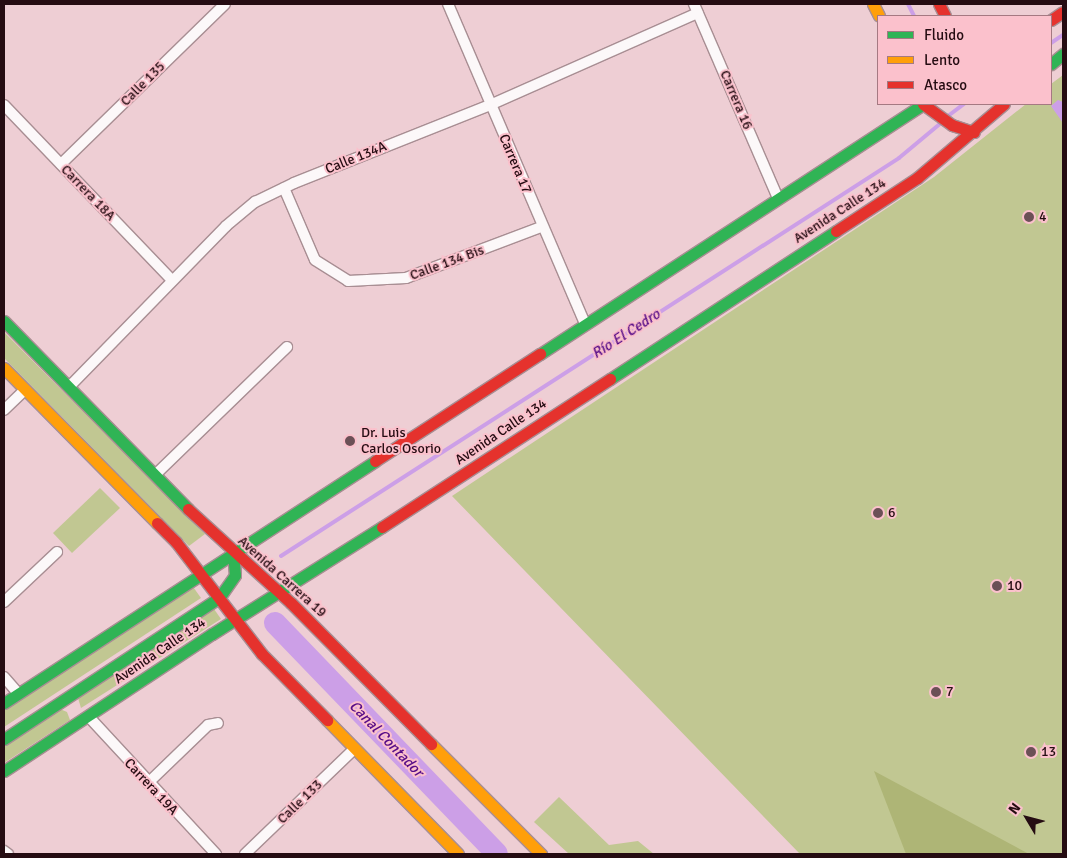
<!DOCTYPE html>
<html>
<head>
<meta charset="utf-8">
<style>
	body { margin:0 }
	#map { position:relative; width:1067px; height:858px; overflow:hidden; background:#eeced4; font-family:Signika,sans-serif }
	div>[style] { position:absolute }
	.green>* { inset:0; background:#c1c792 }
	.forest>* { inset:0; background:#aeb576 }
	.water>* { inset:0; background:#cc9fe7 }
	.stream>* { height:4px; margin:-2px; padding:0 2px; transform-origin:2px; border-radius:2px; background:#cc9fe7 }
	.river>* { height:22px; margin:-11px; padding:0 11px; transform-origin:11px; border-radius:11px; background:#cc9fe7 }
	.roads { filter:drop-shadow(1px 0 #a88e93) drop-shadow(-1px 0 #a88e93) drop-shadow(0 1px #a88e93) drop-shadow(0 -1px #a88e93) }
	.street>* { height:10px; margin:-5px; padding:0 5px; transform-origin:5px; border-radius:5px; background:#fcf8f9 }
	.fast>* { height:11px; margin:-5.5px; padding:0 5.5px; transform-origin:5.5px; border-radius:5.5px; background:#30b455 }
	.slow>* { height:11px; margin:-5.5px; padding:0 5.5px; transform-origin:5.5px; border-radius:5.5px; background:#ff9f0a }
	.jam>* { height:11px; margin:-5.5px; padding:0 5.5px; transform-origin:5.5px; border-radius:5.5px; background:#e5322d }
	.dots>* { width:14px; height:14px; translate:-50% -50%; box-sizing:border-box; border:2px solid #fbc1cc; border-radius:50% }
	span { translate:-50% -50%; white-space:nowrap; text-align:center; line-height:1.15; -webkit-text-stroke:4px #fbc1cc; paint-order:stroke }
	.street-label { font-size:14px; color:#250c12 }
	.poi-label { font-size:14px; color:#250c12 }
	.left { translate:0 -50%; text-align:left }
	.water-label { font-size:15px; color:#570c87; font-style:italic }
	.frame { position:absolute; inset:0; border:5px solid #250c12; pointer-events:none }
	.legend { position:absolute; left:877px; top:15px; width:175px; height:90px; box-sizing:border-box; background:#fbc1cc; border:1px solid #a57982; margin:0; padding:6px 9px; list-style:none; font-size:15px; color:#250c12 }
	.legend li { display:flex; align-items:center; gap:10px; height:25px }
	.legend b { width:25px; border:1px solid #a57982 }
	.north { position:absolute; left:1002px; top:793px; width:50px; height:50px; -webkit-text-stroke:4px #fbc1cc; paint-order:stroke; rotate:307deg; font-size:14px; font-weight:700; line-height:20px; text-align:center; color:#250c12 }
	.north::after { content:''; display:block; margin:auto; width:18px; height:22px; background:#250c12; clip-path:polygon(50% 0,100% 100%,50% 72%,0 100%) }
</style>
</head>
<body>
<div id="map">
	<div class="green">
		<div style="clip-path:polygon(1063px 75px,1063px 854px,800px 854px,452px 496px,934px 177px,1026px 104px,1051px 104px,1051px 84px)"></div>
		<div style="clip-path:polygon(4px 332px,205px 534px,189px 546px,4px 358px)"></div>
		<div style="clip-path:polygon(100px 488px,120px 508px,72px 553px,53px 533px)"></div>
		<div style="clip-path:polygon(191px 584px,201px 598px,4px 727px,4px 708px)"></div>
		<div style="clip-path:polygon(214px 609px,221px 619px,81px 708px,78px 698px)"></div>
		<div style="clip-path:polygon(60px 709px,67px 712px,70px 720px,4px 763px,4px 745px)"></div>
		<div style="clip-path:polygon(559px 797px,609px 845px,638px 841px,654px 854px,569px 854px,534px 822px)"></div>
	</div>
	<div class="forest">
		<div style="clip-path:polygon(874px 771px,1029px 854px,906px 854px)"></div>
	</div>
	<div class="water">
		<div style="clip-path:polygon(1058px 100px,1063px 102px,1063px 123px,1051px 106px)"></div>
	</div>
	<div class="stream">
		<div style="left:908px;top:4px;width:13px;rotate:63deg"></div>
		<div style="left:1051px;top:43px;width:14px;rotate:-34deg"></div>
		<div style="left:948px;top:116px;width:20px;rotate:-37deg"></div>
		<div style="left:281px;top:556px;width:735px;rotate:-32.78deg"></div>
		<div style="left:899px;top:158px;width:55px;rotate:-39.8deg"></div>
	</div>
	<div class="river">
		<div style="left:275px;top:623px;width:320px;rotate:46.1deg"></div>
	</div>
	<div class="roads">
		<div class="street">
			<div style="left:448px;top:4px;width:347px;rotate:66.8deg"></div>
			<div style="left:694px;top:4px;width:209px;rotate:66.6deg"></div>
			<div style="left:4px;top:105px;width:243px;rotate:46.2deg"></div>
			<div style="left:61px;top:164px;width:229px;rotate:-44.3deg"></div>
			<div style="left:284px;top:188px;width:78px;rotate:66.7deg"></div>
			<div style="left:315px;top:260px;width:39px;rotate:32deg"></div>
			<div style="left:348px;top:281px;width:58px;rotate:-3deg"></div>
			<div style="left:406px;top:278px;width:144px;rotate:-20.7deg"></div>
			<div style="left:69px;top:387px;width:225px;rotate:-45.7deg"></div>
			<div style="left:226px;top:226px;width:38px;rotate:-40deg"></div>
			<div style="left:255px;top:202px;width:43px;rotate:-26deg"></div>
			<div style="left:294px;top:183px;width:211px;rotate:-21.7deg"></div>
			<div style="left:490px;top:105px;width:227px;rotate:-23.9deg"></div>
			<div style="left:4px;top:410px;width:29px;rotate:-44deg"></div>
			<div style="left:155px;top:475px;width:184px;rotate:-44.1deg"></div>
			<div style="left:4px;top:602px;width:73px;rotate:-43.3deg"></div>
			<div style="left:4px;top:677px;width:21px;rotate:49deg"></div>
			<div style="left:89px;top:717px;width:187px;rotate:47.2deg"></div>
			<div style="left:148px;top:783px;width:83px;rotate:-44deg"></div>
			<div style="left:208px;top:725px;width:10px;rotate:-11deg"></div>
			<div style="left:4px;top:851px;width:5px;rotate:37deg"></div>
			<div style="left:245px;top:854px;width:151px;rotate:-43.9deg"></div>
		</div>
		<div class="fast">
			<div style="left:1051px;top:64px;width:16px;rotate:-40deg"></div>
			<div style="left:4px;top:321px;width:263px;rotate:45.6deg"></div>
			<div style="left:540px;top:354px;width:457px;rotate:-33.1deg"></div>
			<div style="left:610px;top:379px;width:270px;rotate:-33.2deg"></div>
			<div style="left:4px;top:703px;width:443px;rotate:-33.1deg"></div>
			<div style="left:4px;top:739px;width:257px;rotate:-33.3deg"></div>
			<div style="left:219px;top:598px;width:28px;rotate:-55deg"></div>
			<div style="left:235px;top:575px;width:23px;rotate:-95deg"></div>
			<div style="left:4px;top:771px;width:249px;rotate:-33.4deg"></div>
			<div style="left:212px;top:634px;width:201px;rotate:-32.2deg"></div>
		</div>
		<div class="slow">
			<div style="left:873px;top:4px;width:13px;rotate:63deg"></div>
			<div style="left:4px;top:368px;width:218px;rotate:45.4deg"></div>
			<div style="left:327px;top:720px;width:187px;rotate:45.6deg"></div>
			<div style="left:431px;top:744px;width:156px;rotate:45deg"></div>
		</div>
		<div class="jam">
			<div style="left:939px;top:4px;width:13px;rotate:63deg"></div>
			<div style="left:1051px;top:20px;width:14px;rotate:-34deg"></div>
			<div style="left:923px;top:104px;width:36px;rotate:36deg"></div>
			<div style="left:952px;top:125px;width:23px;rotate:18deg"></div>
			<div style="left:836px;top:231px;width:97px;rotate:-33.2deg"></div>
			<div style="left:917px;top:178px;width:114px;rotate:-40.4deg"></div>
			<div style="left:375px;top:461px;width:197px;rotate:-33deg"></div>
			<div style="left:188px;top:509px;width:139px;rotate:42.4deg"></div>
			<div style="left:291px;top:603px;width:199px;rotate:45.2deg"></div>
			<div style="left:157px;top:523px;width:27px;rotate:45deg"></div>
			<div style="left:176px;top:542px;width:141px;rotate:52.5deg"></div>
			<div style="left:262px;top:654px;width:93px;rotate:45.4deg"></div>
			<div style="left:382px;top:527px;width:272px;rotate:-33deg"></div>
		</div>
	</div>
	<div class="dots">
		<div style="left:1029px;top:217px;background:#6b5056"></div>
		<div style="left:350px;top:441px;background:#6b5056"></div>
		<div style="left:878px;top:513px;background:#6b5056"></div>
		<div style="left:997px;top:586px;background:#6b5056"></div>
		<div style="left:936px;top:692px;background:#6b5056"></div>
		<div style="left:1031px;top:752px;background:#6b5056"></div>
	</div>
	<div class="street-label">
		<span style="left:143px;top:84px;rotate:-45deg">Calle 135</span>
		<span style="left:736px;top:100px;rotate:67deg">Carrera 16</span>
		<span style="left:356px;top:158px;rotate:-22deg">Calle 134A</span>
		<span style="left:515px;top:164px;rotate:67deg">Carrera 17</span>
		<span style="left:88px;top:193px;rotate:46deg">Carrera 18A</span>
		<span style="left:840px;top:211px;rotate:-33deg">Avenida Calle 134</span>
		<span style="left:447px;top:263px;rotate:-20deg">Calle 134 Bis</span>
		<span style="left:501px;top:432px;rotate:-34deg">Avenida Calle 134</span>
		<span style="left:282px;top:577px;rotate:42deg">Avenida Carrera 19</span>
		<span style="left:160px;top:651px;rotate:-34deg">Avenida Calle 134</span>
		<span style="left:151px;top:787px;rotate:47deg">Carrera 19A</span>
		<span style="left:300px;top:802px;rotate:-44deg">Calle 133</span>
	</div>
	<div class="poi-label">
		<span class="left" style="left:1039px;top:217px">4</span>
		<span class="left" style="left:361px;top:441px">Dr. Luis<br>Carlos Osorio</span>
		<span class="left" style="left:888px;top:513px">6</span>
		<span class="left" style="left:1007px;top:586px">10</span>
		<span class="left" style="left:946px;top:692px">7</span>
		<span class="left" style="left:1041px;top:752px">13</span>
	</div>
	<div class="water-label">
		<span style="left:626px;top:334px;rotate:-33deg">Río El Cedro</span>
		<span style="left:386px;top:739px;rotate:46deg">Canal Contador</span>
	</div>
	<div class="frame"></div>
	<ul class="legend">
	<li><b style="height:6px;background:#30b455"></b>Fluido</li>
	<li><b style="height:6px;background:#ff9f0a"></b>Lento</li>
	<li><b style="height:6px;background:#e5322d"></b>Atasco</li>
	</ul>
	<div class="north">N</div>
</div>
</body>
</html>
